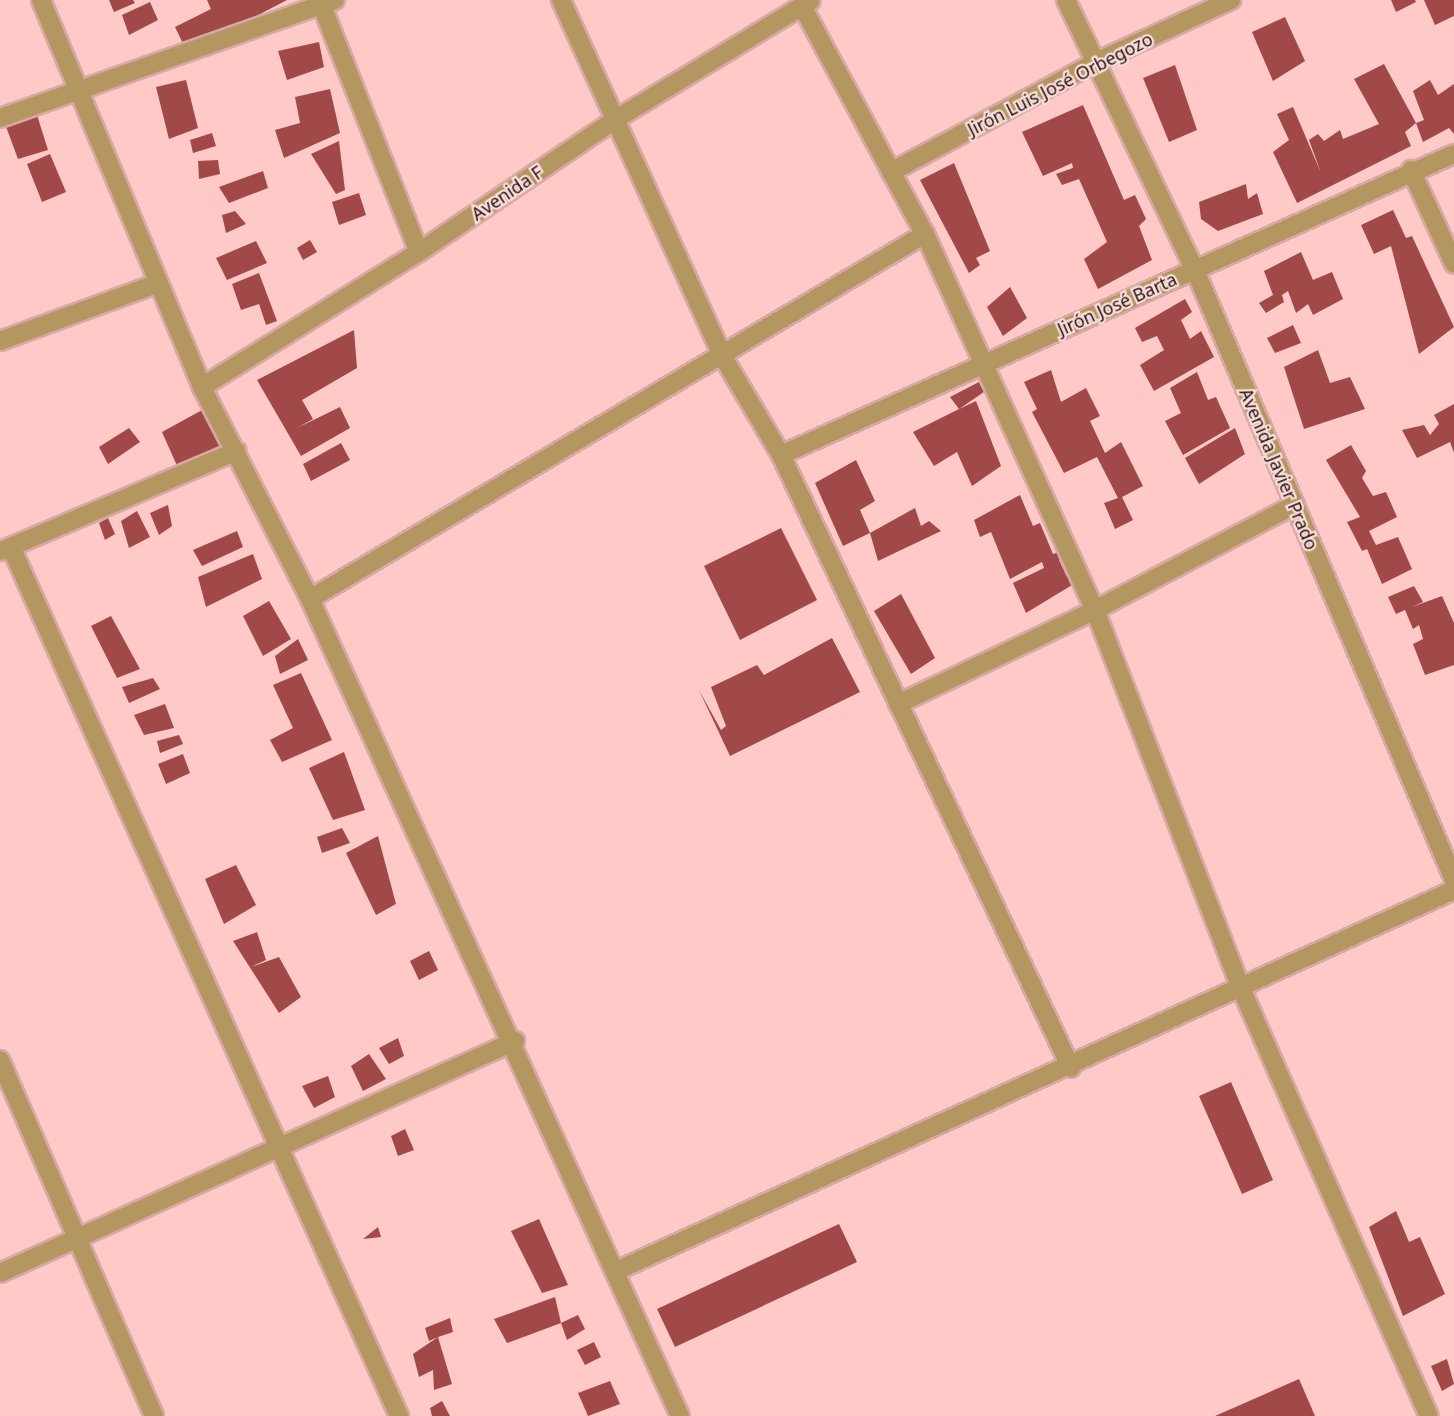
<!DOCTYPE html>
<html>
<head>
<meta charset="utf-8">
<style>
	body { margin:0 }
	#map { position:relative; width:1454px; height:1416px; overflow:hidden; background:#fec9c6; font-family:"Noto Sans",sans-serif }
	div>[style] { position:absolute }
	.building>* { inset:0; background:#a14948 }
	.roads { filter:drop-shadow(2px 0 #d7a8a5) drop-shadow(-2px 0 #d7a8a5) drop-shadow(0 2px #d7a8a5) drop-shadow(0 -2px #d7a8a5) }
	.street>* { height:18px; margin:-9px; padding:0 9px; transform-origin:9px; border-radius:9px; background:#b49660 }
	span { translate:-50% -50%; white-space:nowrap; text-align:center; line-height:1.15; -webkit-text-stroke:4.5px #f9dedc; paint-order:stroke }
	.street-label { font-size:18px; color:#281211 }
</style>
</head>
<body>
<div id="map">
	<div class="building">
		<div style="clip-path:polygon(109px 0,133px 0,135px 3px,114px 12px)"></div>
		<div style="clip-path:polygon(207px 0,287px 0,187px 52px,175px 27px,211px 9px)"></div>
		<div style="clip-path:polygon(1391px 0,1415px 0,1416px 2px,1396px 12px)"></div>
		<div style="clip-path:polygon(1424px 0,1454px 0,1454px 16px,1435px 25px)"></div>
		<div style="clip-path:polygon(150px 2px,158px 20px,129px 35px,122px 15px)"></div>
		<div style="clip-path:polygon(1285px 17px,1305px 61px,1273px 81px,1252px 32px)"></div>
		<div style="clip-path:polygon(319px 42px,324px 67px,287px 80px,278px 51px)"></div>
		<div style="clip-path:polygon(1384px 64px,1416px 123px,1405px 132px,1411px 146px,1297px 203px,1273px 152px,1289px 140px,1277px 114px,1293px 107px,1321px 173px,1309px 140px,1318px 134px,1324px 141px,1340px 130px,1343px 139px,1379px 124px,1354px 79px)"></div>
		<div style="clip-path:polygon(1175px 65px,1197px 130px,1169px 142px,1143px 78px)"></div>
		<div style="clip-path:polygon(186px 80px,198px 128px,169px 139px,156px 87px)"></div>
		<div style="clip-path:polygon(1430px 80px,1438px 95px,1454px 84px,1454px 134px,1449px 128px,1423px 142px,1416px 123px,1424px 120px,1413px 91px)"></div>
		<div style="clip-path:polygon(330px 89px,340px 133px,284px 158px,275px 130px,300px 123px,295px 97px)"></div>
		<div style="clip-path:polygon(1083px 105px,1124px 200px,1135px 195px,1146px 219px,1139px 226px,1152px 260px,1098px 289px,1084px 259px,1107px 242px,1079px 179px,1062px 185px,1056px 174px,1073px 168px,1072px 163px,1043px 176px,1022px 132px)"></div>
		<div style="clip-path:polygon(37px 115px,48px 150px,18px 159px,5px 124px)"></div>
		<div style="clip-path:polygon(212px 133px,216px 146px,193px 153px,190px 140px)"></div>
		<div style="clip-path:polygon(339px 141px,345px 190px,336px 194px,311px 154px)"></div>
		<div style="clip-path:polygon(50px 154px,66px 192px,42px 202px,27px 164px)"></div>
		<div style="clip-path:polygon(218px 160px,220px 174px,199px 179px,198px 161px)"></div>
		<div style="clip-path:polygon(954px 163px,990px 251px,976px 258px,980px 265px,969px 273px,920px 180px)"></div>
		<div style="clip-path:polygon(263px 171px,268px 188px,229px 203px,219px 187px)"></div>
		<div style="clip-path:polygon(1246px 184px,1248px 199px,1257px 193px,1263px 214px,1218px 231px,1201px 219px,1199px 202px)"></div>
		<div style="clip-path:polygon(359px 193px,366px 215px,339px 225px,332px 202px)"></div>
		<div style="clip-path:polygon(1393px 210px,1406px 238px,1412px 236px,1454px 327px,1419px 354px,1391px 246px,1374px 254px,1361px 225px)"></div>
		<div style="clip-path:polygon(235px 211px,246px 224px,226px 233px,222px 215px)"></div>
		<div style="clip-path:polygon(310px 240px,317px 252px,303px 260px,297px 248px)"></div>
		<div style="clip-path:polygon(256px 241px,267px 263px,227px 280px,216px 258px)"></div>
		<div style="clip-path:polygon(1301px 252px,1313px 280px,1332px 272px,1343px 299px,1313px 315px,1308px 304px,1296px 313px,1288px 291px,1282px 295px,1284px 302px,1266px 313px,1259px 303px,1273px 295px,1264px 271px)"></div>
		<div style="clip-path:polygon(259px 273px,277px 321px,266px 325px,259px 304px,241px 310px,232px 284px)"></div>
		<div style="clip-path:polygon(1010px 287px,1027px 318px,1003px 336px,987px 307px)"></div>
		<div style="clip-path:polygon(1185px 299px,1192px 312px,1181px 320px,1190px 339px,1201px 331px,1214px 357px,1154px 391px,1140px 365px,1164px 350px,1157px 336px,1142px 342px,1135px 328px)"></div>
		<div style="clip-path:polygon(1293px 325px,1301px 343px,1275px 353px,1267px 338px)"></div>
		<div style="clip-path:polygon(354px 330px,357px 368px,302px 400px,313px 419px,297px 428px,340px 407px,350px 428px,301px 456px,257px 380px)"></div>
		<div style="clip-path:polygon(1318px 350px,1330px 383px,1350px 377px,1365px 409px,1304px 429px,1284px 367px)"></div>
		<div style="clip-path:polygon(1051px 370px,1061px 402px,1086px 388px,1100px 416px,1090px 421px,1105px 453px,1121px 442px,1143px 486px,1122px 497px,1133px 520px,1115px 529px,1104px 503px,1118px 498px,1097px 457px,1064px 473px,1032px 412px,1037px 409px,1024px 382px)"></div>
		<div style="clip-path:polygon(1197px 372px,1208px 400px,1216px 397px,1230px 428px,1183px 455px,1165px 421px,1181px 413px,1170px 388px)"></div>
		<div style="clip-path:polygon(979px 382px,984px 392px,959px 409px,976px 401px,1001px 466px,972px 486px,957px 452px,934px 466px,913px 432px,959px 409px,950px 397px)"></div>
		<div style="clip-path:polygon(1454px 404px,1454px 453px,1450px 442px,1417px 458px,1402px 430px,1424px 425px,1430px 435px,1439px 424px,1434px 415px)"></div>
		<div style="clip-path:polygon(204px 409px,228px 444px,178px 468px,162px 432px)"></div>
		<div style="clip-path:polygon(129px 428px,140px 442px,108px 464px,99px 447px)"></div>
		<div style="clip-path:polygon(1235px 428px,1245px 454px,1199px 484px,1185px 458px)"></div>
		<div style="clip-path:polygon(341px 443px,350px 460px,311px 481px,303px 464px)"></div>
		<div style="clip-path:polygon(1351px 445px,1366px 471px,1362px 478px,1373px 496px,1386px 492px,1397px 517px,1369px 531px,1376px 545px,1398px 537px,1412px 569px,1382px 584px,1367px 549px,1362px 551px,1347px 522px,1360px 517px,1326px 460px)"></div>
		<div style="clip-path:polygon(856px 460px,875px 501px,860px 510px,870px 533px,843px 546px,815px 483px)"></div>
		<div style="clip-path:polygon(1020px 495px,1033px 526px,1040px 523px,1053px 554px,1061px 551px,1065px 557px,1059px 560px,1067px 577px,1073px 575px,1077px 582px,1026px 613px,1013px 583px,1044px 568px,1042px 562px,1010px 579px,991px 532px,980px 537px,974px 520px)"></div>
		<div style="clip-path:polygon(168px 505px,172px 526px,159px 535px,150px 513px)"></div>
		<div style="clip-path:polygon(915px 508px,921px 526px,929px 521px,941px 531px,878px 561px,870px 533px)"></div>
		<div style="clip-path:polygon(137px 511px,150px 537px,129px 548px,121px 521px)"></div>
		<div style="clip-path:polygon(108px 518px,115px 534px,105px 540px,99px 523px)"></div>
		<div style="clip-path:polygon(781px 528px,817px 600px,740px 640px,704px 566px)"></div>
		<div style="clip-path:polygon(237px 531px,243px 547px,202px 566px,193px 550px)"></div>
		<div style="clip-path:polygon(253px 554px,262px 579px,206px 607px,198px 577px)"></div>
		<div style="clip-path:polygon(1414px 586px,1423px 602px,1412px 607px,1442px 596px,1454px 623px,1454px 665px,1425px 675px,1413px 644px,1423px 639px,1419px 625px,1413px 629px,1405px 610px,1396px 614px,1388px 597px)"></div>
		<div style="clip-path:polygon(901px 594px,935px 658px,911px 674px,874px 611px)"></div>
		<div style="clip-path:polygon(269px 601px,291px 639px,263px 656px,243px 616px)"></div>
		<div style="clip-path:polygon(111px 616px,140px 669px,117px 678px,91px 626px)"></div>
		<div style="clip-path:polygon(832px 638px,860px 692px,730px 756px,699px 690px,721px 730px,726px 726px,711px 687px,757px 665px,764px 675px)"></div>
		<div style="clip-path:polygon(298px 639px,308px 660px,280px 674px,275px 656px)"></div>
		<div style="clip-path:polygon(301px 673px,332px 740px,282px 762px,270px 740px,293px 728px,273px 685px)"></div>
		<div style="clip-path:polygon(153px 678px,160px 689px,129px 703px,122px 687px)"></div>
		<div style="clip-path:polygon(165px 704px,174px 728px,144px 735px,134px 715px)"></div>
		<div style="clip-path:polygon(179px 735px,183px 744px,160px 753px,157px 741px)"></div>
		<div style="clip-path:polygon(344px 752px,365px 810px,333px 820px,309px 768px)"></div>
		<div style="clip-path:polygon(183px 754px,190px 773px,166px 784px,158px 764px)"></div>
		<div style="clip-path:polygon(342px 828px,350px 843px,322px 853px,317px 837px)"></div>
		<div style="clip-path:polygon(378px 836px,396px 904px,376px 915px,346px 853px)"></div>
		<div style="clip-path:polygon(236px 865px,256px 905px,224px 924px,205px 879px)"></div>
		<div style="clip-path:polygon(257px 932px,266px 960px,251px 967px,279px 957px,301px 997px,279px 1013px,233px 941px)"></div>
		<div style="clip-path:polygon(429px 951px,438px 970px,419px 980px,410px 961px)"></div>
		<div style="clip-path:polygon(398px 1038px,404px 1056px,389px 1064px,379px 1048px)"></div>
		<div style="clip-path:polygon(369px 1054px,386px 1079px,363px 1091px,351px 1066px)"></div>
		<div style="clip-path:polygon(328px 1076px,335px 1097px,314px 1108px,302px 1086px)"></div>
		<div style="clip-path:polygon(1231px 1082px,1273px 1180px,1242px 1194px,1199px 1096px)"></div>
		<div style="clip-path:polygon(405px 1129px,414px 1150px,398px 1156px,391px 1136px)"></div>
		<div style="clip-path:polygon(1396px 1211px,1409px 1242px,1420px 1237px,1445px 1294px,1403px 1316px,1369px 1227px)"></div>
		<div style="clip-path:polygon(539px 1219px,568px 1285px,542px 1293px,511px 1231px)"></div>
		<div style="clip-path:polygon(839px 1224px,857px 1262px,675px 1347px,657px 1309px)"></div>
		<div style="clip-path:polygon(378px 1227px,381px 1237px,363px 1239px)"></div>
		<div style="clip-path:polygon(555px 1297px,561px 1323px,507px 1343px,494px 1319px)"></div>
		<div style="clip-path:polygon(578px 1315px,585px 1329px,567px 1340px,561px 1323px)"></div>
		<div style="clip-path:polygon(450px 1318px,453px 1332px,438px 1337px,452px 1384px,434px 1390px,433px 1370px,419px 1377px,413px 1354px,438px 1337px,429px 1341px,425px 1328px)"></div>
		<div style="clip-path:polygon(594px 1342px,601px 1357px,585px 1365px,577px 1350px)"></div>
		<div style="clip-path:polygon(1447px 1359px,1454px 1384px,1442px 1391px,1431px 1366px)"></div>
		<div style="clip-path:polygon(1299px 1379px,1315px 1416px,1215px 1416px)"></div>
		<div style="clip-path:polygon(610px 1381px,620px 1404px,588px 1416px,578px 1393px)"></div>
		<div style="clip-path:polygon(442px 1401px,450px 1416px,432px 1416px,430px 1408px)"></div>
	</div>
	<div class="roads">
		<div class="street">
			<div style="left:41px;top:0;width:419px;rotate:67.4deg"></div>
			<div style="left:202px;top:387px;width:238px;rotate:63deg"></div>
			<div style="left:310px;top:599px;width:897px;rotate:65.64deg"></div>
			<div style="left:561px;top:0;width:392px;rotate:65.6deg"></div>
			<div style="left:723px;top:357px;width:114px;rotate:59.4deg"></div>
			<div style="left:781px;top:455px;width:678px;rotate:64.68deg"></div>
			<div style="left:1066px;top:0;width:299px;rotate:64.5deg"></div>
			<div style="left:1195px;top:270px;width:663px;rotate:66.99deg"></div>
			<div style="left:322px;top:6px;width:264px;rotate:68.5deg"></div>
			<div style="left:802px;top:6px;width:259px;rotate:61.7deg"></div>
			<div style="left:925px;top:234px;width:413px;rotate:65.7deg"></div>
			<div style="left:1095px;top:610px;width:405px;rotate:68.9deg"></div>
			<div style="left:1241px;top:988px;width:467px;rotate:66.3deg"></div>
			<div style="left:0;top:118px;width:355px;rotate:-19.4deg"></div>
			<div style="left:1411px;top:170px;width:103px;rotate:65.4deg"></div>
			<div style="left:891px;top:172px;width:230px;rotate:-28.2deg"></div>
			<div style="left:1094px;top:63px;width:151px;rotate:-24.7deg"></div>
			<div style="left:0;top:341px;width:166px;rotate:-20.1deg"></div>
			<div style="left:202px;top:387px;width:256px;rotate:-31.9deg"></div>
			<div style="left:419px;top:252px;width:234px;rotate:-34deg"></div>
			<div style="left:613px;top:121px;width:231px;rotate:-31.3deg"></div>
			<div style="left:781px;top:455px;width:737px;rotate:-24.1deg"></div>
			<div style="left:11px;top:547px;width:952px;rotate:65.94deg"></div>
			<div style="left:1px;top:551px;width:256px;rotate:-23deg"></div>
			<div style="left:310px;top:599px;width:715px;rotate:-30.69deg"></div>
			<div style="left:898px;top:704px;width:218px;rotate:-25.5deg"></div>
			<div style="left:1095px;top:610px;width:225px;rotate:-27.8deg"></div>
			<div style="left:0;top:1060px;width:388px;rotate:66.6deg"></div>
			<div style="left:616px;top:1271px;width:921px;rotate:-24.45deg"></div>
			<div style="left:0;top:1273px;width:565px;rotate:-24.25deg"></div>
		</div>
	</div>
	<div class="street-label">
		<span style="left:1060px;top:84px;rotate:-27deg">Jirón Luis José Orbegozo</span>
		<span style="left:507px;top:193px;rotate:-34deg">Avenida F</span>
		<span style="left:1117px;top:304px;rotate:-24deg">Jirón José Barta</span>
		<span style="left:1279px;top:469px;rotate:67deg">Avenida Javier Prado</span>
	</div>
</div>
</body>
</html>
